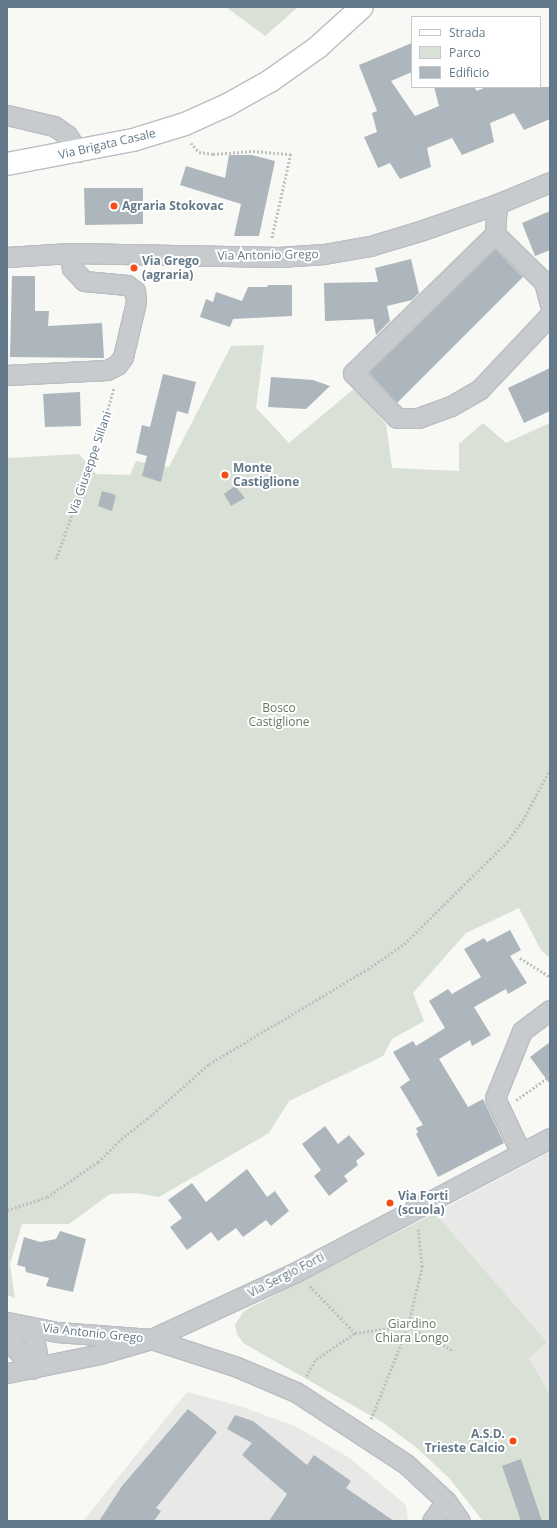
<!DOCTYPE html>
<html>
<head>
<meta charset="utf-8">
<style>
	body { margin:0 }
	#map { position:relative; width:557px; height:1528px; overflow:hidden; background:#f8f8f4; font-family:"Open Sans",sans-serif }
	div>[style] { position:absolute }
	.built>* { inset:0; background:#e8e9e7 }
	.green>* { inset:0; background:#d9e0d5 }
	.building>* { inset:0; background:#acb6bc }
	.path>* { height:2.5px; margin-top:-1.25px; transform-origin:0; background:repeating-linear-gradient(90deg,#bec1c3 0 2px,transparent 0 4px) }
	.roads { filter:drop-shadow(1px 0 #babec2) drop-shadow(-1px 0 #babec2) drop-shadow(0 1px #babec2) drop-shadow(0 -1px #babec2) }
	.minor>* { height:19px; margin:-9.5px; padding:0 9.5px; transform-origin:9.5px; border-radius:9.5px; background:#c7cbce }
	.major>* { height:22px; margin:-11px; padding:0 11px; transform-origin:11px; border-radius:11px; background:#fff }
	.dots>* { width:11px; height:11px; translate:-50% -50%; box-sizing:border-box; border:2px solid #fff; border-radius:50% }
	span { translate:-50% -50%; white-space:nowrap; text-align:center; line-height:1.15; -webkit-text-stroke:4px #fff; paint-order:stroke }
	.street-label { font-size:12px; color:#637888 }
	.poi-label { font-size:12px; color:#637888; font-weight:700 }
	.left { translate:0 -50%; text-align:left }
	.right { translate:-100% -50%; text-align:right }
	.park-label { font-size:12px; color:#647a5f }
	.frame { position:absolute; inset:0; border:8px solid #637888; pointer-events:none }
	.legend { position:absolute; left:411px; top:16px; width:130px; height:72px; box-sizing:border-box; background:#fff; border:1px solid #c1c9cf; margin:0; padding:5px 7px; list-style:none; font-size:12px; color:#637888 }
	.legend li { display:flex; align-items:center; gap:8px; height:20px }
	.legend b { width:20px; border:1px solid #c1c9cf }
</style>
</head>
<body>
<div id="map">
	<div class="built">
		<div style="clip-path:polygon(550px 1152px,550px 1394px,529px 1357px,547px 1342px,435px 1213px)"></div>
		<div style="clip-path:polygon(187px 1392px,240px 1406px,297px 1427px,351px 1459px,406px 1505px,408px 1521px,83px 1521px)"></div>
	</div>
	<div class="green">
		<div style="clip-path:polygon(226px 7px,298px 7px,265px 36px)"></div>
		<div style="clip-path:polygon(264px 345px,256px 408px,289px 443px,355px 388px,386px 424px,392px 468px,459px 471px,459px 444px,483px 423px,506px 443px,550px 423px,550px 958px,541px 950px,519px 908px,466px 933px,413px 993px,424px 1021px,392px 1039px,383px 1056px,289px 1101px,269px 1133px,159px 1197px,136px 1193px,110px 1194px,69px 1224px,22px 1224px,10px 1264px,15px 1298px,7px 1295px,7px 458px,79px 454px,96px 474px,130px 475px,136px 461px,169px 467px,231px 346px)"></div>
		<div style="clip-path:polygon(435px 1213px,547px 1342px,529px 1358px,550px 1394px,550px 1521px,483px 1521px,450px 1479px,417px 1448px,382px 1422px,243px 1343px,237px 1334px,235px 1325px,244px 1311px)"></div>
	</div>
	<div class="building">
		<div style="clip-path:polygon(412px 43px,412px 72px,391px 81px,415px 116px,439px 106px,434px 87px,474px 87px,477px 91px,486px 87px,550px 87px,550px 119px,524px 130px,514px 113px,490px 123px,494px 142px,462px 155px,452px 138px,427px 148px,431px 167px,400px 179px,390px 163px,378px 168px,364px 137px,377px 132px,372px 113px,377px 111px,359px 65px)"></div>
		<div style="clip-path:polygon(229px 155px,252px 155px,275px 161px,259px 236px,234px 236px,241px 204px,180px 185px,186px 166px,225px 178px)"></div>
		<div style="clip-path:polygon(84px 188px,143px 188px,143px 224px,85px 225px)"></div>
		<div style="clip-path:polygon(550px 211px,550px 250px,535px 256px,522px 223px)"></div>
		<div style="clip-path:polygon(495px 249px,523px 277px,397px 403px,369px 373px)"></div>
		<div style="clip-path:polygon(411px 259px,419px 293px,412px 300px,387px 306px,390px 321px,376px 335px,373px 319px,325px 321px,324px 283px,378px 282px,375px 268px)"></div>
		<div style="clip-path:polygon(12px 276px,35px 276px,35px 311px,49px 311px,48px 326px,102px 323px,104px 358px,10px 357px)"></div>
		<div style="clip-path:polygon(268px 285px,292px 285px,292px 316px,233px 319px,230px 327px,200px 317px,206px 299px,213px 302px,216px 292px,242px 301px,248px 287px,267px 287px)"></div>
		<div style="clip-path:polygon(550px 368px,550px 411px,524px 423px,508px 388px)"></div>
		<div style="clip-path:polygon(163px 374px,196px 382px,188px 414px,177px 411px,161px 482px,142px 476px,147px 456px,136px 453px,142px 425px,150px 427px)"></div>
		<div style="clip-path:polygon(271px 377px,313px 380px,330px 386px,306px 409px,268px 407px)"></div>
		<div style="clip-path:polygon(80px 392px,81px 426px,45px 427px,43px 394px)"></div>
		<div style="clip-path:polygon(235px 486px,245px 498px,231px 506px,224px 494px)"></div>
		<div style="clip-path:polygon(102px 491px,116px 495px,112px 511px,98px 506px)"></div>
		<div style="clip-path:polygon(510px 930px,521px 950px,510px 956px,527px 983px,508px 994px,506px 989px,474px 1007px,491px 1035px,472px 1046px,470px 1040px,439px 1059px,468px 1107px,483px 1099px,504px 1143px,438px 1177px,416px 1134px,418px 1132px,416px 1128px,423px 1125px,400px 1087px,410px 1080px,393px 1052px,413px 1041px,416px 1046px,445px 1028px,429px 1001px,448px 989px,452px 994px,481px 977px,464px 949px,484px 938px,487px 942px)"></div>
		<div style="clip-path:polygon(550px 1042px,550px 1084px,530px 1057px)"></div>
		<div style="clip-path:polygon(325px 1126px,338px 1144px,349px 1135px,365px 1154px,356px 1161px,358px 1165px,344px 1176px,348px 1181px,329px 1196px,314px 1176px,321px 1170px,302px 1144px)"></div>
		<div style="clip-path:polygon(247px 1169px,267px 1197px,275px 1191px,289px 1211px,271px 1226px,266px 1220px,243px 1237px,236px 1228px,218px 1241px,211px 1232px,187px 1250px,170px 1227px,182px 1218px,168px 1200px,192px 1183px,206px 1202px)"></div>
		<div style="clip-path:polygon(60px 1231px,86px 1239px,73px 1292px,46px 1286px,49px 1278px,26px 1272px,25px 1267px,17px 1265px,24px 1237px,40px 1242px,56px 1239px)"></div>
		<div style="clip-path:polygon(188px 1409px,217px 1432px,156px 1508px,161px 1511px,154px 1521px,99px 1521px,122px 1486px)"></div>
		<div style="clip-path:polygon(235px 1415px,253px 1421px,307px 1465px,314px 1455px,351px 1481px,346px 1488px,394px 1521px,269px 1521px,287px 1494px,242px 1455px,252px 1443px,227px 1429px)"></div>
		<div style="clip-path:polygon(521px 1459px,542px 1521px,521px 1521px,502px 1466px)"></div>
	</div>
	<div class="path">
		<div style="left:191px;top:143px;width:12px;rotate:48deg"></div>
		<div style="left:199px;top:152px;width:14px;rotate:8deg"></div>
		<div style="left:213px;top:154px;width:40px;rotate:-4.3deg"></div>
		<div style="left:253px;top:151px;width:38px;rotate:5deg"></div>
		<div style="left:291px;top:154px;width:87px;rotate:102.6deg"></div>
		<div style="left:56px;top:559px;width:134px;rotate:-70.3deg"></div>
		<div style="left:101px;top:433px;width:48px;rotate:-74.2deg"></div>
		<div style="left:520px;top:958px;width:36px;rotate:32deg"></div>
		<div style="left:516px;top:1100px;width:42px;rotate:-35.2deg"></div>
		<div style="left:7px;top:1210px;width:42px;rotate:-18deg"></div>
		<div style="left:47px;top:1197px;width:62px;rotate:-34.5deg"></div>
		<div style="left:98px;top:1162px;width:33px;rotate:-45deg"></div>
		<div style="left:121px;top:1139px;width:33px;rotate:-38deg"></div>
		<div style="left:147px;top:1119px;width:83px;rotate:-41.6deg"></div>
		<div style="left:209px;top:1064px;width:185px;rotate:-30.9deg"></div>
		<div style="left:368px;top:969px;width:44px;rotate:-34.8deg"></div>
		<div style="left:404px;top:944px;width:145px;rotate:-44.7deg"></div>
		<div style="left:507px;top:842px;width:27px;rotate:-54deg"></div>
		<div style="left:523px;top:820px;width:58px;rotate:-62.1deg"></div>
		<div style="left:310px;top:1286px;width:65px;rotate:46.2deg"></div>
		<div style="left:306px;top:1376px;width:20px;rotate:-60deg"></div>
		<div style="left:316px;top:1359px;width:47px;rotate:-33.7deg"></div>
		<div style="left:355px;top:1333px;width:53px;rotate:-7.5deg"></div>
		<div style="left:408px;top:1326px;width:61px;rotate:-76.7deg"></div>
		<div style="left:422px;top:1267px;width:38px;rotate:-96deg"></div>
		<div style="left:371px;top:1419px;width:100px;rotate:-68.3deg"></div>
		<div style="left:408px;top:1326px;width:52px;rotate:28.5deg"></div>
	</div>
	<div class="roads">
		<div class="minor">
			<div style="left:7px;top:115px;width:48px;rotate:13.2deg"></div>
			<div style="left:54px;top:126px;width:16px;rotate:35deg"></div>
			<div style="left:67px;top:135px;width:20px;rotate:57deg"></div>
			<div style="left:497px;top:204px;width:30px;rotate:94deg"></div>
			<div style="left:495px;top:234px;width:199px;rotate:135.6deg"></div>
			<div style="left:353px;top:373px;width:63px;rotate:45.6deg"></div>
			<div style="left:397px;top:418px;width:21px"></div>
			<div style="left:418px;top:418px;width:35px;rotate:-20deg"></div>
			<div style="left:451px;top:406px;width:34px;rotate:-30deg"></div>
			<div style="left:480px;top:389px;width:102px;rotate:-46.6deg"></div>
			<div style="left:495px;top:234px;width:69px;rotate:44.4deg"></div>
			<div style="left:544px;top:282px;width:24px;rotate:75deg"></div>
			<div style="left:7px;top:257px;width:63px;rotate:-3.6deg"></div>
			<div style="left:70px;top:253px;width:209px;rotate:1.1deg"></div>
			<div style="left:279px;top:257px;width:45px;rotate:-3.8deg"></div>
			<div style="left:324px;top:254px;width:47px;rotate:-9.9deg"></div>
			<div style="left:370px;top:246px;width:55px;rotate:-16.8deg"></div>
			<div style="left:423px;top:230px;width:78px;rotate:-19.4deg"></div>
			<div style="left:497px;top:204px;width:57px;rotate:-22.5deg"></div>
			<div style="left:7px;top:375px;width:100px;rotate:-2.9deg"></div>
			<div style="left:107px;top:370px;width:11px;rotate:-27deg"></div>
			<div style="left:117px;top:365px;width:10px;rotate:-53deg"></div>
			<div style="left:123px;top:357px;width:57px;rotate:-76.7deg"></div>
			<div style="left:136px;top:302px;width:11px;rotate:-95deg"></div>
			<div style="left:135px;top:291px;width:10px;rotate:-143deg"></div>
			<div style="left:127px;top:285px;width:43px;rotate:-174.7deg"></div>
			<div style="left:84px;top:281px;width:18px;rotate:-133deg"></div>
			<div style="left:72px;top:268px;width:15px;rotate:-98deg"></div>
			<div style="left:521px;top:1153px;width:61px;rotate:-115.3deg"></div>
			<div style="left:495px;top:1098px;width:72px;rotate:-68.1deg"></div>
			<div style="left:522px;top:1031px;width:35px;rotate:-37deg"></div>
			<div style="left:7px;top:1322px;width:51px;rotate:11.3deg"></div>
			<div style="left:57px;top:1332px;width:94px;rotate:4.3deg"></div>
			<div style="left:151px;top:1339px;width:90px;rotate:18deg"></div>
			<div style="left:237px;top:1367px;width:64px;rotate:23deg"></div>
			<div style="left:296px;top:1392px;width:131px;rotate:33.2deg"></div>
			<div style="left:406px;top:1464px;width:54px;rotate:42.8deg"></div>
			<div style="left:446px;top:1501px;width:24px;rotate:55deg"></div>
			<div style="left:17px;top:1326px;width:20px;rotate:33deg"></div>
			<div style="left:34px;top:1337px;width:17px;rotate:80deg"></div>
			<div style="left:37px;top:1354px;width:15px;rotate:106deg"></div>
			<div style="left:7px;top:1339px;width:39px;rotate:48deg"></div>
			<div style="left:7px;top:1373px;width:95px;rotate:-11.5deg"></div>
			<div style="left:100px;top:1354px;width:53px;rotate:-16.4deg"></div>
			<div style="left:151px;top:1339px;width:160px;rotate:-24.8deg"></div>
			<div style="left:296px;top:1272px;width:287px;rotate:-27.8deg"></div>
			<div style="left:432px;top:1521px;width:24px;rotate:-55deg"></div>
		</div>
		<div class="major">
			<div style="left:7px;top:164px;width:128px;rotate:-10.8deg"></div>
			<div style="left:133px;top:140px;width:54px;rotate:-17.1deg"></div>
			<div style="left:185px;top:124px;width:48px;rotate:-24.4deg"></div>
			<div style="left:229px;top:104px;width:47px;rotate:-29.3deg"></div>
			<div style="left:270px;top:81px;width:59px;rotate:-35.3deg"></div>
			<div style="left:318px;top:47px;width:59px;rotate:-42.3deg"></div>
		</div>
	</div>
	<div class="dots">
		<div style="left:114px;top:206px;background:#f44d17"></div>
		<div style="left:134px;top:268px;background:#f44d17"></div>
		<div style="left:225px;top:475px;background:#f44d17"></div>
		<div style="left:390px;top:1203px;background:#f44d17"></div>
		<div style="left:513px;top:1441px;background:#f44d17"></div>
	</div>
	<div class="street-label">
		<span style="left:107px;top:144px;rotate:-13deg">Via Brigata Casale</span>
		<span style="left:268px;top:255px;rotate:-1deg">Via Antonio Grego</span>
		<span style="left:90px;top:463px;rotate:-71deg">Via Giuseppe Sillani</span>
		<span style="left:286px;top:1275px;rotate:-27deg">Via Sergio Forti</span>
		<span style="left:93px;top:1333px;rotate:6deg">Via Antonio Grego</span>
	</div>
	<div class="poi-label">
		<span class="left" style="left:122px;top:206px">Agraria Stokovac</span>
		<span class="left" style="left:142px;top:268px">Via Grego<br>(agraria)</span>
		<span class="left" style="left:233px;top:475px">Monte<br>Castiglione</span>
		<span class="left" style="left:398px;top:1203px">Via Forti<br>(scuola)</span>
		<span class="right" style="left:505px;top:1441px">A.S.D.<br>Trieste Calcio</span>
	</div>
	<div class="park-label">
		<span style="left:279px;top:715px">Bosco<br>Castiglione</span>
		<span style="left:412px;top:1331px">Giardino<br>Chiara Longo</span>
	</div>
	<div class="frame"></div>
	<ul class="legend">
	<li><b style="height:5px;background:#fff"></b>Strada</li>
	<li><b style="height:11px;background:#d9e0d5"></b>Parco</li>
	<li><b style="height:11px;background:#acb6bc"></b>Edificio</li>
	</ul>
</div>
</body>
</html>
